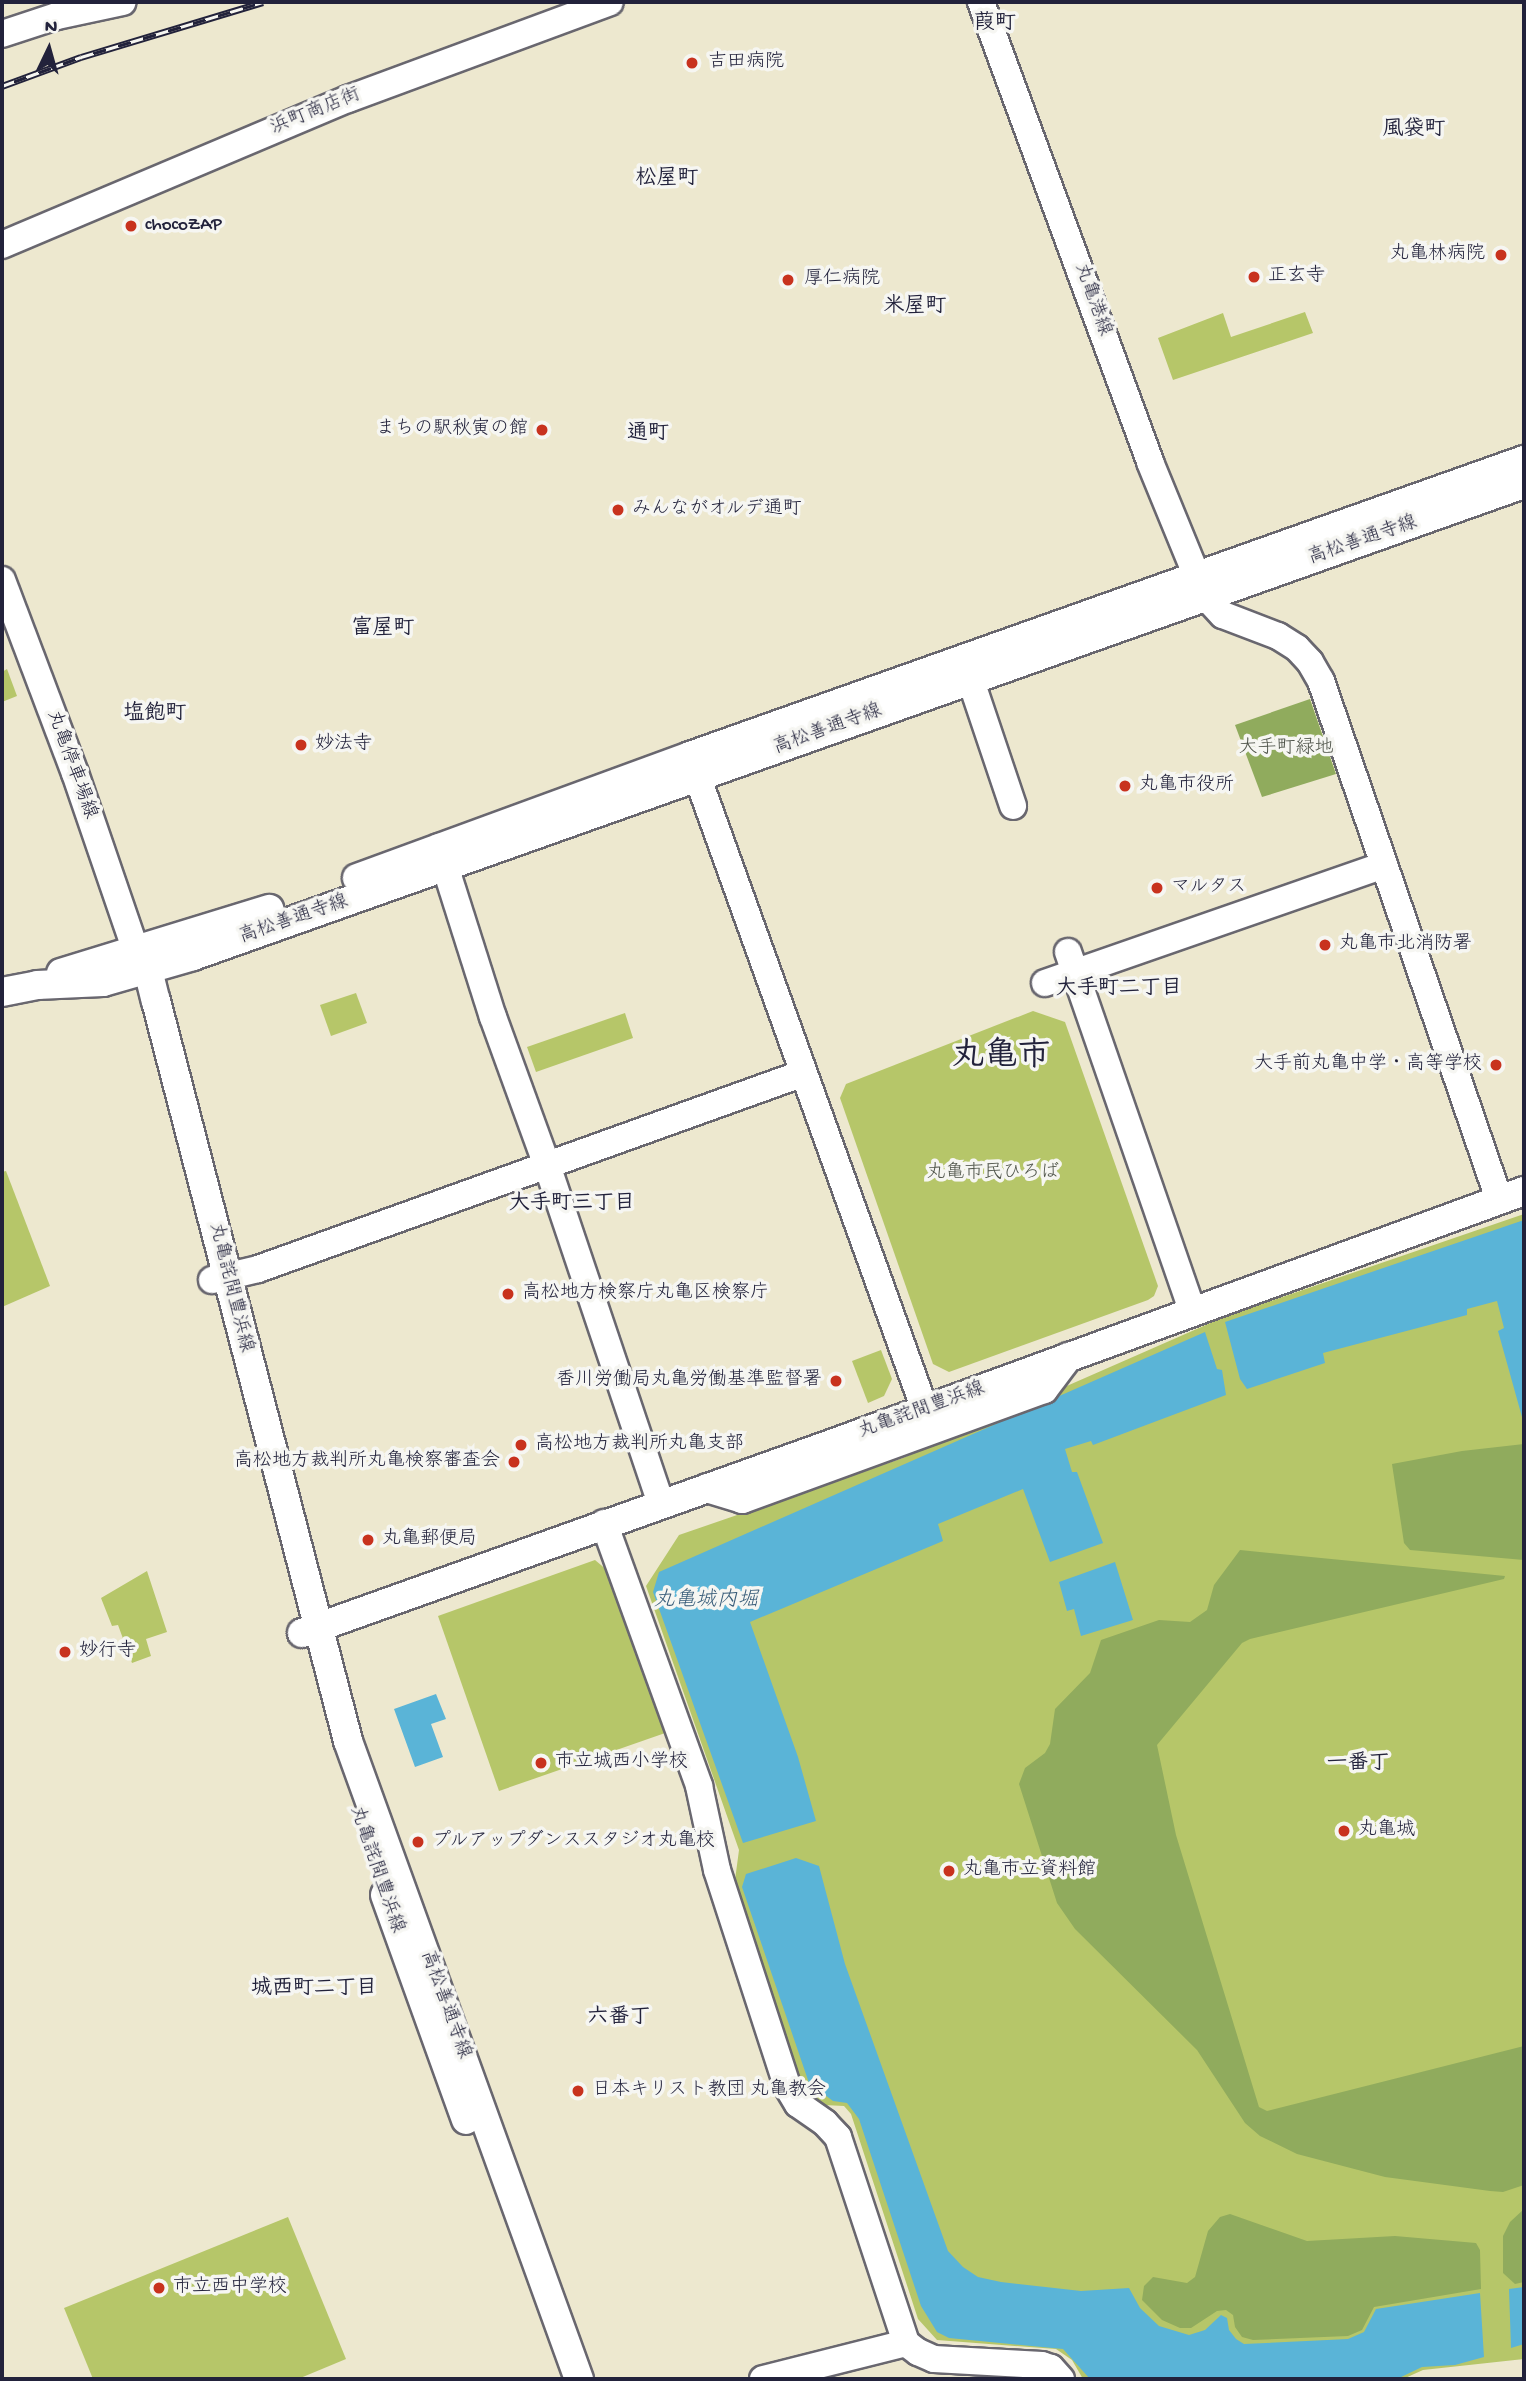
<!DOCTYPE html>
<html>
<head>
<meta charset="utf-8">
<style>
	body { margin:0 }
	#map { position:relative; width:1526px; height:2381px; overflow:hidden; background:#ede8cf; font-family:"Gochi Hand","Klee One",sans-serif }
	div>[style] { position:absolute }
	.green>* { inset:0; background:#b6c669 }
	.forest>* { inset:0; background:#90ab5d }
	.water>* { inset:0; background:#5ab4d7 }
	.roads { filter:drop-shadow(2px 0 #69676f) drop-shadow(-2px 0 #69676f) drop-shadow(0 2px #69676f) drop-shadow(0 -2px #69676f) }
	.secondary>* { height:26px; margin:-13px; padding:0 13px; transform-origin:13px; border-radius:13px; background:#fff }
	.primary>* { height:28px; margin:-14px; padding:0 14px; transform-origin:14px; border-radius:14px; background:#fff }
	.rail>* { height:7px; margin-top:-3.5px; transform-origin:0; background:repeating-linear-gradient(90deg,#f6f6f2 0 13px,#22223b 0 26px); box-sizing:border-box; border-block:2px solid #22223b }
	.dots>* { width:19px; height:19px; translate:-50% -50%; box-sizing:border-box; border:4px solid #f6f6f2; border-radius:50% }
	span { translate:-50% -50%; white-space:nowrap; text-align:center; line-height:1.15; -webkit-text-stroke:7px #f6f6f2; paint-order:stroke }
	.poi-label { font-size:19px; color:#22223b }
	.left { translate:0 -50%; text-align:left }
	.right { translate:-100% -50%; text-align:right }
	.street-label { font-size:19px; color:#22223b }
	.park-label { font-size:19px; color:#4e5349 }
	.neighbourhood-label { font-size:21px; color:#22223b; font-weight:700 }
	.water-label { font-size:21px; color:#385c79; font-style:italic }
	.town-label { font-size:33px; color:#22223b; font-weight:700 }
	.frame { position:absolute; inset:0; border:4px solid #22223b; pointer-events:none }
	.north { position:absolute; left:14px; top:14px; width:70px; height:70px; -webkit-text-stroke:5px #f6f6f2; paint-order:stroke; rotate:5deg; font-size:19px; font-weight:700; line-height:28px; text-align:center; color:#22223b }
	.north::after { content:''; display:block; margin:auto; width:24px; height:32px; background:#22223b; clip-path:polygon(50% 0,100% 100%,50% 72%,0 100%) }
</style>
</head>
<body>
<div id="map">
	<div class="green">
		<div style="clip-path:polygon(1305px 312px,1313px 333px,1173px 380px,1158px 338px,1223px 313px,1231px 337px)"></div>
		<div style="clip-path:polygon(7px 669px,17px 696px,2px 702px,2px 672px)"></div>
		<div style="clip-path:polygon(356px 993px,367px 1023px,331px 1036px,320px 1005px)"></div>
		<div style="clip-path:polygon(1033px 1011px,1065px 1022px,1158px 1286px,1154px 1296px,1148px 1300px,949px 1372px,933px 1364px,840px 1098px,846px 1084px)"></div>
		<div style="clip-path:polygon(625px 1013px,633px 1038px,536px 1072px,527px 1047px)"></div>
		<div style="clip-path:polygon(6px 1171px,50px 1286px,2px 1307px,2px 1172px)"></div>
		<div style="clip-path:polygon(1524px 1214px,1524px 2359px,1423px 2370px,1403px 2379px,1083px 2379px,1072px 2360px,1056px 2349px,937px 2340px,918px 2319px,851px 2114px,844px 2106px,824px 2105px,810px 2096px,799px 2080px,735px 1880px,739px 1850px,646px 1586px,679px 1535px,903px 1458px,1224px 1317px)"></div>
		<div style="clip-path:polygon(881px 1350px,892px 1379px,884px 1396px,868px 1403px,852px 1361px)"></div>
		<div style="clip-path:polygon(595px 1560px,608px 1571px,668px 1732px,499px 1791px,438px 1616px)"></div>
		<div style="clip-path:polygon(147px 1571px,167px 1632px,146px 1639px,151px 1656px,132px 1663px,118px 1625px,112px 1626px,101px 1598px)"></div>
		<div style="clip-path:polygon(288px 2217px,346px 2359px,298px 2379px,93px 2379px,64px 2308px)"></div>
	</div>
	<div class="forest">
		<div style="clip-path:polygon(1310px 699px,1336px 774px,1262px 797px,1235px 725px)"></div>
		<div style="clip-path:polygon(1524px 1444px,1524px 1560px,1410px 1550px,1404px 1543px,1392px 1464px,1462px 1451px)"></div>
		<div style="clip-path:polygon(1240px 1550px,1505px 1576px,1504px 1579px,1250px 1639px,1242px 1643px,1157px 1745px,1176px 1835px,1259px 2107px,1267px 2111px,1524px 2046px,1524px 2185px,1503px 2192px,1490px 2191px,1385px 2177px,1297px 2154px,1260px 2136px,1245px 2123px,1197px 2050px,1075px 1929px,1057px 1903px,1019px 1784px,1025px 1768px,1045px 1753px,1050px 1744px,1055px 1709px,1090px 1673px,1101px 1640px,1159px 1620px,1190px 1622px,1207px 1610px,1214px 1585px)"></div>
		<div style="clip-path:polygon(1524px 2209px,1524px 2282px,1515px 2284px,1503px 2273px,1503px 2236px,1510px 2222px)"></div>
		<div style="clip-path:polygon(1230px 2214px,1307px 2241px,1395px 2236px,1476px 2243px,1480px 2250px,1481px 2289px,1374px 2307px,1362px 2330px,1348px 2336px,1253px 2340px,1242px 2337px,1235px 2327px,1233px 2315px,1226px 2310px,1217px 2311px,1191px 2328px,1180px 2328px,1162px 2320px,1142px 2300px,1144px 2286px,1153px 2277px,1187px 2283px,1195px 2277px,1208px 2231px,1220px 2217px)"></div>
	</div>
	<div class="water">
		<div style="clip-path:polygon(1524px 1220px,1524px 1416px,1522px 1417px,1498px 1331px,1504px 1328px,1497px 1301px,1467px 1309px,1467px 1315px,1323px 1353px,1325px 1363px,1247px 1389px,1240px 1379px,1225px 1322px)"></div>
		<div style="clip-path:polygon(1205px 1332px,1217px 1369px,1222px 1370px,1226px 1395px,1093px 1445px,1091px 1441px,1065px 1449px,1072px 1472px,1077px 1472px,1103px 1543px,1050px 1562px,1023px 1489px,938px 1524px,943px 1541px,750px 1622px,798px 1757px,816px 1821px,743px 1843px,653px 1592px,659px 1572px)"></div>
		<div style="clip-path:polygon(1115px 1562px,1133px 1620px,1081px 1636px,1074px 1609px,1067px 1611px,1059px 1582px)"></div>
		<div style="clip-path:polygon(436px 1694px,446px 1719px,431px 1724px,443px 1757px,415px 1767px,394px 1709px)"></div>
		<div style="clip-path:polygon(796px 1858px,819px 1866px,845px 1964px,948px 2251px,963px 2267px,978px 2277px,1001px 2282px,1081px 2291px,1129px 2288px,1140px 2308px,1159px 2326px,1189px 2335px,1205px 2330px,1221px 2315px,1227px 2318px,1229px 2330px,1236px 2339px,1244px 2344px,1348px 2339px,1364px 2332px,1376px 2309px,1480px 2293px,1484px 2357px,1455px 2365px,1422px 2367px,1397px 2379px,1090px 2379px,1063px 2349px,949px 2338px,937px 2332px,921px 2306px,859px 2119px,847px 2103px,833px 2101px,809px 2083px,742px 1887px,746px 1874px)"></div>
		<div style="clip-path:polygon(1524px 2287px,1524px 2344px,1511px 2348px,1509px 2289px)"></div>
	</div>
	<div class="roads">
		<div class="secondary">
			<div style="left:981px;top:2px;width:490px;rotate:69.8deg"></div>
			<div style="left:1150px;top:462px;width:145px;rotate:67.7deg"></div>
			<div style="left:1205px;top:596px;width:26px;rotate:47deg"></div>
			<div style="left:1223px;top:615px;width:59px;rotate:20.9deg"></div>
			<div style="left:1278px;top:636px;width:22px;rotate:32deg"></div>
			<div style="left:1297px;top:648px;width:19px;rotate:47deg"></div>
			<div style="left:1310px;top:662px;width:22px;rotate:60deg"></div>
			<div style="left:1321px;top:681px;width:548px;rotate:71.04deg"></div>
			<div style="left:2px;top:34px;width:58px;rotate:-18.1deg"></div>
			<div style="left:57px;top:16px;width:67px;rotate:-12deg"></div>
			<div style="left:2px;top:245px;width:376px;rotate:-22.9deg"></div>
			<div style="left:348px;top:99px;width:279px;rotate:-20.3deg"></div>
			<div style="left:2px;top:580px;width:206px;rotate:69.3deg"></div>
			<div style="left:75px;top:773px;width:188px;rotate:71.1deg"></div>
			<div style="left:968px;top:660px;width:18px;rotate:84deg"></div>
			<div style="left:970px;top:678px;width:135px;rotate:71.4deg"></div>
			<div style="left:691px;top:759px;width:692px;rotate:70.23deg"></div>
			<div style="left:439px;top:847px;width:178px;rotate:72.4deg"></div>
			<div style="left:493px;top:1017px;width:158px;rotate:70deg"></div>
			<div style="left:547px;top:1165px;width:357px;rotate:71.4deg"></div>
			<div style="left:1068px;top:952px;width:380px;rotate:70.9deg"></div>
			<div style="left:1045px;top:983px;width:359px;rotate:-19.2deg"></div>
			<div style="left:212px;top:1280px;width:47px;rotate:-13.4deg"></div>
			<div style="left:258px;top:1269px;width:580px;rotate:-19.75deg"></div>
			<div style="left:604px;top:1523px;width:280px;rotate:70.1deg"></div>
			<div style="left:699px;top:1786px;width:86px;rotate:77.9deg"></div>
			<div style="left:717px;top:1870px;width:227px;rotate:72deg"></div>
			<div style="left:787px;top:2086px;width:21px;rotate:59deg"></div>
			<div style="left:798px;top:2104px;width:33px;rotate:35deg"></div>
			<div style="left:825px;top:2123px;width:19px;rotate:47deg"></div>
			<div style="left:838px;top:2137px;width:217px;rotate:71.7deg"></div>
			<div style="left:906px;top:2343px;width:15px;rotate:37deg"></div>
			<div style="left:918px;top:2352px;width:17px;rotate:24deg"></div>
			<div style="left:934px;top:2359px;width:108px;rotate:3.2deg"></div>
			<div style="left:1042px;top:2365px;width:9px;rotate:18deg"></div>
			<div style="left:1051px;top:2368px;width:15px;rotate:48deg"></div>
			<div style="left:763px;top:2379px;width:147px;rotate:-14.1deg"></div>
		</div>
		<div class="primary">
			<div style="left:357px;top:878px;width:355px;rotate:-20.1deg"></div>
			<div style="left:690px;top:756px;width:885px;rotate:-19.54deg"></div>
			<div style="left:138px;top:953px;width:20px;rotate:60deg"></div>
			<div style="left:148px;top:970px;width:32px;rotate:76deg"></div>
			<div style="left:156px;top:1001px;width:765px;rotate:75.45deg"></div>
			<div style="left:348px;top:1741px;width:679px;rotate:70.1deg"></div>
			<div style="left:61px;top:973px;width:218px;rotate:-17.1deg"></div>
			<div style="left:2px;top:992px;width:36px;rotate:-11deg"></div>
			<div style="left:37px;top:985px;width:66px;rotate:-2.6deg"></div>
			<div style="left:103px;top:982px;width:94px;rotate:-16.1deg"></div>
			<div style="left:193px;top:956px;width:1412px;rotate:-19.53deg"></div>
			<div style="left:707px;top:1488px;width:37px;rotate:17deg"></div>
			<div style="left:742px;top:1499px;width:321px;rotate:-20deg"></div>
			<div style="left:1044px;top:1389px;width:40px;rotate:-53deg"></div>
			<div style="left:302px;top:1633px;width:553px;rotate:-19.65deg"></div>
			<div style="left:823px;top:1447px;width:746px;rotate:-20.06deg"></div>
			<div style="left:385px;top:1895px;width:239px;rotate:70.2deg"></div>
		</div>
	</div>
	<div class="rail">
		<div style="left:2px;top:86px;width:84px;rotate:-20.2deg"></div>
		<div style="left:81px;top:57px;width:190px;rotate:-16.8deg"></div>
	</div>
	<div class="dots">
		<div style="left:692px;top:63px;background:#c8321e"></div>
		<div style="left:131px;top:226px;background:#c8321e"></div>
		<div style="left:1501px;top:255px;background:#c8321e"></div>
		<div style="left:1254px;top:277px;background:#c8321e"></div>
		<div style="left:788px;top:280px;background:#c8321e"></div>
		<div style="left:542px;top:430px;background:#c8321e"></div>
		<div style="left:618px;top:510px;background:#c8321e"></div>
		<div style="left:301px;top:745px;background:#c8321e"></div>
		<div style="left:1125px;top:786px;background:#c8321e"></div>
		<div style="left:1157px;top:888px;background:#c8321e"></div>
		<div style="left:1325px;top:945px;background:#c8321e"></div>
		<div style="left:1496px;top:1065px;background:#c8321e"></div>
		<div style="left:508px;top:1294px;background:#c8321e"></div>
		<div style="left:836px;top:1381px;background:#c8321e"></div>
		<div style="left:521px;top:1445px;background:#c8321e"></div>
		<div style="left:514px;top:1462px;background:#c8321e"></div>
		<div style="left:368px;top:1540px;background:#c8321e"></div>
		<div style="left:65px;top:1652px;background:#c8321e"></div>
		<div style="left:541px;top:1763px;background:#c8321e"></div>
		<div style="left:1344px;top:1831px;background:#c8321e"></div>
		<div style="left:418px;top:1842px;background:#c8321e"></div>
		<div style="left:949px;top:1871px;background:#c8321e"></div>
		<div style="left:578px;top:2091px;background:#c8321e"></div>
		<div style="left:159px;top:2288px;background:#c8321e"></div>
	</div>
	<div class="poi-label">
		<span class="left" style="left:708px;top:63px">吉田病院</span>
		<span class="left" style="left:145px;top:226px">chocoZAP</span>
		<span class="right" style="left:1485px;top:255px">丸亀林病院</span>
		<span class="left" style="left:1268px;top:277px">正玄寺</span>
		<span class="left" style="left:804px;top:280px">厚仁病院</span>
		<span class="right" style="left:528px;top:430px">まちの駅秋寅の館</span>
		<span class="left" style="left:632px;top:510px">みんながオルデ通町</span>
		<span class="left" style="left:315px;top:745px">妙法寺</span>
		<span class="left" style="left:1139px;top:786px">丸亀市役所</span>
		<span class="left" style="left:1171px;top:888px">マルタス</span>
		<span class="left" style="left:1339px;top:945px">丸亀市北消防署</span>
		<span class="right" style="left:1482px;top:1065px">大手前丸亀中学・高等学校</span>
		<span class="left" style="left:522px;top:1294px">高松地方検察庁丸亀区検察庁</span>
		<span class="right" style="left:822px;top:1381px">香川労働局丸亀労働基準監督署</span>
		<span class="left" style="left:535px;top:1445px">高松地方裁判所丸亀支部</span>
		<span class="right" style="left:500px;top:1462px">高松地方裁判所丸亀検察審査会</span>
		<span class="left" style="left:382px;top:1540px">丸亀郵便局</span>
		<span class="left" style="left:79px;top:1652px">妙行寺</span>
		<span class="left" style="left:555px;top:1763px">市立城西小学校</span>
		<span class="left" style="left:1358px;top:1831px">丸亀城</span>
		<span class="left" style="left:432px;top:1842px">プルアップダンススタジオ丸亀校</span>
		<span class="left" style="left:963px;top:1871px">丸亀市立資料館</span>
		<span class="left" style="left:592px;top:2091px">日本キリスト教団 丸亀教会</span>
		<span class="left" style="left:173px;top:2288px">市立西中学校</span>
	</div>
	<div class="street-label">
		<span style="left:316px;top:112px;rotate:-22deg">浜町商店街</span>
		<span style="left:1092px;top:300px;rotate:70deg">丸亀港線</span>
		<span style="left:1363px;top:541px;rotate:-19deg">高松善通寺線</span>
		<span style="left:828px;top:730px;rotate:-20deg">高松善通寺線</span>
		<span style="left:71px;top:765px;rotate:70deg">丸亀停車場線</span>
		<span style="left:294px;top:920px;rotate:-19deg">高松善通寺線</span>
		<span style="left:230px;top:1288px;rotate:76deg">丸亀詫間豊浜線</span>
		<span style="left:922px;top:1411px;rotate:-20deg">丸亀詫間豊浜線</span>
		<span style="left:376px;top:1870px;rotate:71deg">丸亀詫間豊浜線</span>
		<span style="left:445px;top:2005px;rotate:70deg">高松善通寺線</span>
	</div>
	<div class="park-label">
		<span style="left:1286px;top:749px">大手町緑地</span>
		<span style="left:993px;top:1174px">丸亀市民ひろば</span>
	</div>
	<div class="neighbourhood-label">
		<span style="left:995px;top:25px">葭町</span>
		<span style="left:1414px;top:131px">風袋町</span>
		<span style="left:667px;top:180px">松屋町</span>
		<span style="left:915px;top:308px">米屋町</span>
		<span style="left:648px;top:435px">通町</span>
		<span style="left:383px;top:630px">富屋町</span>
		<span style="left:155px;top:715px">塩飽町</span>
		<span style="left:1119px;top:990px">大手町二丁目</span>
		<span style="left:572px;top:1205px">大手町三丁目</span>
		<span style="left:1358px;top:1765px">一番丁</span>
		<span style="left:314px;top:1990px">城西町二丁目</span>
		<span style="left:619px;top:2019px">六番丁</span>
	</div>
	<div class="water-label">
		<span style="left:706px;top:1602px">丸亀城内堀</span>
	</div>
	<div class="town-label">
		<span style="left:1001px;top:1059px">丸亀市</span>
	</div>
	<div class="frame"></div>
	<div class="north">N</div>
</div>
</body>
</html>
